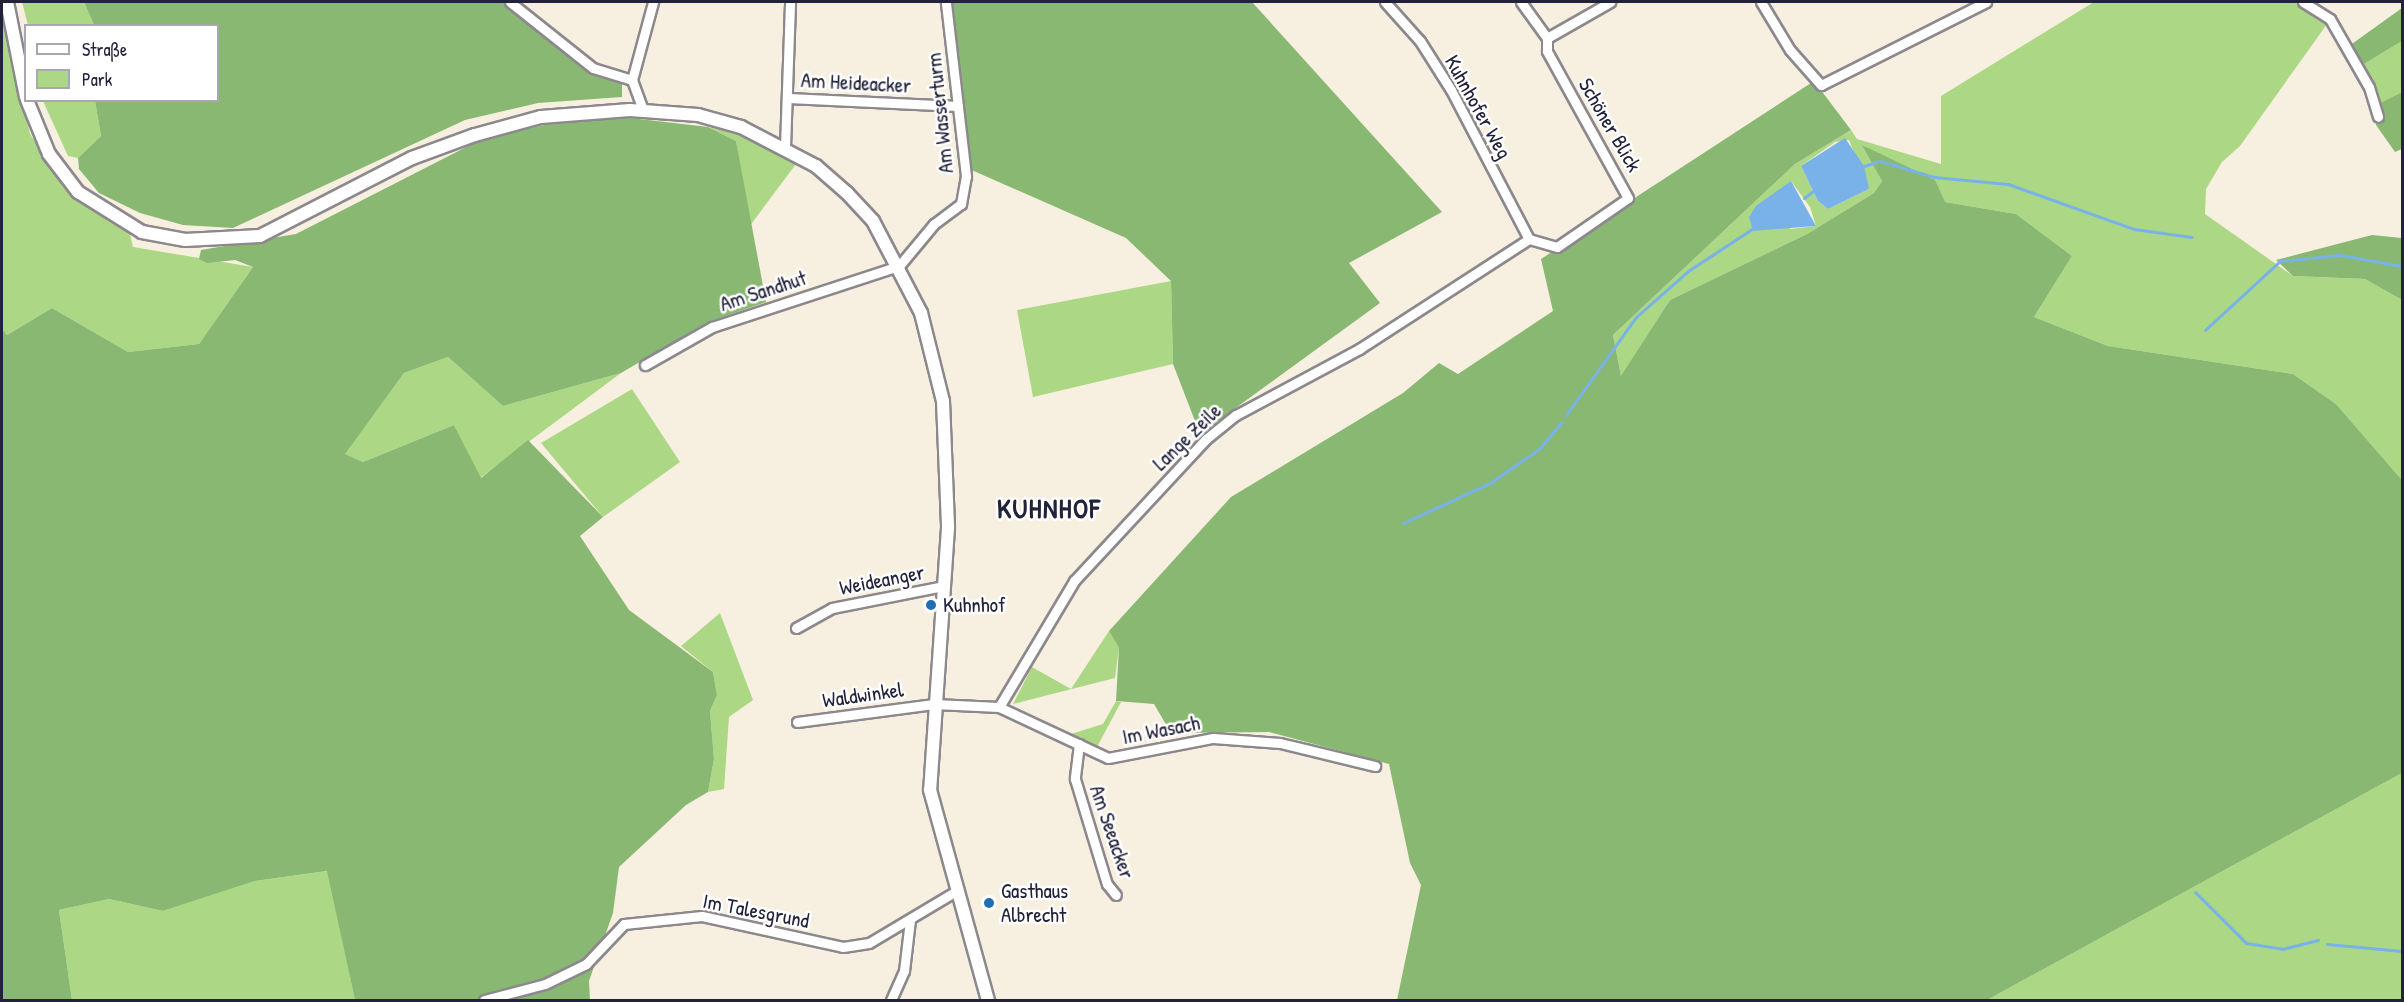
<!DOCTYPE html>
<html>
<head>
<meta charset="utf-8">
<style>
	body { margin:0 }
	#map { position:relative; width:2404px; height:1002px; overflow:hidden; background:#f7efdf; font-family:"Patrick Hand",sans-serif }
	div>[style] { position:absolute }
	.green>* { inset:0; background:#acd885 }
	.forest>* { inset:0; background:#89b872 }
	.water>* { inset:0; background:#78b2e8 }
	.stream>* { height:3px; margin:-1.5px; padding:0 1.5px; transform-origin:1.5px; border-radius:1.5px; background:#78b2e8 }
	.roads { filter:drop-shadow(2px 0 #8c888d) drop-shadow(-2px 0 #8c888d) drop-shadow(0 2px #8c888d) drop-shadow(0 -2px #8c888d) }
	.street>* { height:9px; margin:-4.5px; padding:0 4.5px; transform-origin:4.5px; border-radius:4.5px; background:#fff }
	.secondary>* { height:12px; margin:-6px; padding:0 6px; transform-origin:6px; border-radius:6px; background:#fff }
	.dots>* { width:16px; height:16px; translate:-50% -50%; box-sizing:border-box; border:3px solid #fff; border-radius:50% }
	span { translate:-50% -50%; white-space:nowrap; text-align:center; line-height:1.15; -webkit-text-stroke:5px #fff; paint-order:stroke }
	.street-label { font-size:21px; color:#22223b }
	.poi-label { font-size:21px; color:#22223b }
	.left { translate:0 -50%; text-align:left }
	.district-label { font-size:27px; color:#22223b; font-weight:700; letter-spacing:1.5px }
	.frame { position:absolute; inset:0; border:3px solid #22223b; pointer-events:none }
	.legend { position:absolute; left:24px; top:24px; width:195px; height:78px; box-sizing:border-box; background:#fff; border:2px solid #a7a7b1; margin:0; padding:8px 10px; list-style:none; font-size:18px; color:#22223b }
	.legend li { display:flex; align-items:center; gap:12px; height:30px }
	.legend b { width:30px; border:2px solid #a7a7b1 }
</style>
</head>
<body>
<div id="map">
	<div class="green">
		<div style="clip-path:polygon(22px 2px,84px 2px,94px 25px,28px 25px)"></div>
		<div style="clip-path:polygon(evenodd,2094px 2px,2295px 2px,2327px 24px,2240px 146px,2222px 162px,2206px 189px,2205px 214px,2293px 276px,2365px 279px,2402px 300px,2402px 480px,2336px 404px,2293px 374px,2108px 346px,2034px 317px,2072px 256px,2016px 214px,1945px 202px,1863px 145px,1882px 181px,1874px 193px,1807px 234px,1670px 300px,1621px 377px,1613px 335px,1795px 164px,1851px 130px,1857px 139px,1941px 164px,1941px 96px,2094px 2px,1849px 140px,1869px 189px,1828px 209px,1818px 201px,1801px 166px,1835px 142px,1849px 140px,2094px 2px,1791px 181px,1810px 207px,1816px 226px,1790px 229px,1791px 181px)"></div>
		<div style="clip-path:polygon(2px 9px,30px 134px,72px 198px,130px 234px,133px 247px,253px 267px,199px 344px,128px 352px,52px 308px,7px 335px,2px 329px)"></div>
		<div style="clip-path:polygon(2402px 41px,2402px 92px,2378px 104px,2359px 67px)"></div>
		<div style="clip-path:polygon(43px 101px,95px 101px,101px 136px,78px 158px,68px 156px)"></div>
		<div style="clip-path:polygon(708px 127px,741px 134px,796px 164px,749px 227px,736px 141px)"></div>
		<div style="clip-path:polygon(1171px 281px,1173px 364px,1033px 397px,1017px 310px)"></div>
		<div style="clip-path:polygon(448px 357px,503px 406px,621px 373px,480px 478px,454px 425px,363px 462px,344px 454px,404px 373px)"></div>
		<div style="clip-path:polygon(632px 389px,680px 462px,603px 517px,541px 443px)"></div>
		<div style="clip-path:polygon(720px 613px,753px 700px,729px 717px,724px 789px,708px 792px,714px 759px,710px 711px,717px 695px,713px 672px,681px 646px)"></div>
		<div style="clip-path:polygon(1109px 631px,1119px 648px,1115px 678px,1013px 704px,1032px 667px,1071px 689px)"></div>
		<div style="clip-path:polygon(1116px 701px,1121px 702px,1097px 747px,1071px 734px,1103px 724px)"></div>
		<div style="clip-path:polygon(2402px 773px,2402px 1000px,1987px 1000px)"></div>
		<div style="clip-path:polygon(328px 871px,355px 1000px,72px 1000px,59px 910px,109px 899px,163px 911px,255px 881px)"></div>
	</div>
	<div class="forest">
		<div style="clip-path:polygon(84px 2px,512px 2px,591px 71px,622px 77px,622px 97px,538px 103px,465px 120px,233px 228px,183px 225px,140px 213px,99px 193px,79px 169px,78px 158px,101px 136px,95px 101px,218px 100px,218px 26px,94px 25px)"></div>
		<div style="clip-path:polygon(951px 2px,1252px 2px,1442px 212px,1349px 263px,1380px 303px,1200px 434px,1173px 364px,1171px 281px,1126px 238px,967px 168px)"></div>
		<div style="clip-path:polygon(2402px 8px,2402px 41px,2359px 67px,2349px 46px)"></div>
		<div style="clip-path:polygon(1814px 81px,1851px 130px,1795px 164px,1613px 335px,1621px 376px,1670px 300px,1807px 234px,1874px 193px,1882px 181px,1862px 145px,1935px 180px,1945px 202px,2016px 214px,2072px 256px,2034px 317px,2108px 346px,2293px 374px,2336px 404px,2402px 480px,2402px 773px,1987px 1000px,1397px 1000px,1421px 885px,1410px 863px,1389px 764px,1269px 732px,1171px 733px,1154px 704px,1116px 701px,1119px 648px,1109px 631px,1231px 497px,1403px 393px,1439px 363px,1458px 374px,1553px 311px,1541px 259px)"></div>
		<div style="clip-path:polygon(2402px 92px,2402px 149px,2395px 152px,2376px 125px,2378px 104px)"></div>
		<div style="clip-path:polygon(622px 117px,708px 127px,736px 141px,766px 302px,708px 322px,621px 373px,503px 406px,448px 357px,404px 373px,345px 454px,363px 462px,454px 425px,481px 478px,528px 440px,603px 517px,580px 536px,629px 610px,713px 672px,717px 695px,710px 711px,714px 759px,708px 792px,686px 805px,619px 867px,613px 913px,589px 981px,590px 1000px,355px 1000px,327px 871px,255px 881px,163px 911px,109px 899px,59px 910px,72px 1000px,2px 1000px,2px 329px,7px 335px,52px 308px,128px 352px,199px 344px,253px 267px,235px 260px,207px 263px,199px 259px,201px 250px,296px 234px,480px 140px,544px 125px)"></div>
		<div style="clip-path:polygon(2372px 235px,2402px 238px,2402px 300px,2365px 279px,2293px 276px,2276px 260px)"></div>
	</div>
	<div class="water">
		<div style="clip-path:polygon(1845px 138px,1864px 166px,1869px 189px,1828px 209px,1818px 201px,1801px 166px)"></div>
		<div style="clip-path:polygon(1791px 181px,1816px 226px,1753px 231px,1749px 217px,1756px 206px)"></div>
	</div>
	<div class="stream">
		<div style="left:1880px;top:161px;width:56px;rotate:16.5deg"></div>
		<div style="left:1934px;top:177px;width:74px;rotate:5.4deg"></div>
		<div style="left:2008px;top:184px;width:134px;rotate:19.7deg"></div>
		<div style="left:2134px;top:229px;width:58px;rotate:8deg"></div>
		<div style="left:1864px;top:166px;width:13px;rotate:-18deg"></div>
		<div style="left:1804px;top:198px;width:11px;rotate:-38deg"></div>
		<div style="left:2205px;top:330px;width:102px;rotate:-42.6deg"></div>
		<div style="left:2280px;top:261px;width:60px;rotate:-5.7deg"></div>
		<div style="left:2340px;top:255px;width:63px;rotate:10.1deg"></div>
		<div style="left:1566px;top:415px;width:120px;rotate:-54.5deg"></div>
		<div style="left:1636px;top:317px;width:69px;rotate:-41.5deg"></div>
		<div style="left:1688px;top:271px;width:77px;rotate:-33.3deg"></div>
		<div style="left:1403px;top:523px;width:96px;rotate:-24.7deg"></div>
		<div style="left:1490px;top:483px;width:60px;rotate:-34.8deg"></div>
		<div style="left:1539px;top:449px;width:35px;rotate:-50deg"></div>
		<div style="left:2195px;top:892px;width:72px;rotate:45deg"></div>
		<div style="left:2246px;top:943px;width:36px;rotate:9deg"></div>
		<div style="left:2282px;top:949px;width:37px;rotate:-14deg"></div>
		<div style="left:2327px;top:944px;width:75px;rotate:5.3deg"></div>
	</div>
	<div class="roads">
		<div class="street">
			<div style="left:510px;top:2px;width:106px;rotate:38.5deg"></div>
			<div style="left:593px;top:68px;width:41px;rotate:17.1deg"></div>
			<div style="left:1385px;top:2px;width:52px;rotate:48.1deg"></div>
			<div style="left:1420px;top:41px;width:58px;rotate:57.7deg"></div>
			<div style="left:1451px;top:90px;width:168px;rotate:62.4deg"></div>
			<div style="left:1521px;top:2px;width:44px;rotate:54.2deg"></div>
			<div style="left:1761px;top:2px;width:56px;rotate:58.9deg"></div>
			<div style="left:1790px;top:50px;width:47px;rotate:48.5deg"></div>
			<div style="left:1821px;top:85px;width:185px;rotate:-26.7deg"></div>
			<div style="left:2303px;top:2px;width:32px;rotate:32deg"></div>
			<div style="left:2330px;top:19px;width:78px;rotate:60.2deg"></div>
			<div style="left:2369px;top:87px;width:31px;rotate:73deg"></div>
			<div style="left:1547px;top:38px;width:73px;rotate:-29.7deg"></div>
			<div style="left:788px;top:98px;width:170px;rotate:2.7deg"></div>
			<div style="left:643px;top:110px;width:32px;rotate:-110deg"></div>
			<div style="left:632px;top:80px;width:81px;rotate:-74.9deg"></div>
			<div style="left:785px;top:147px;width:145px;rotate:-88deg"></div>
			<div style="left:1529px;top:239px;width:29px;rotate:16deg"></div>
			<div style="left:1557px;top:247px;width:86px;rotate:-34.6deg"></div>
			<div style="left:1628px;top:198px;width:168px;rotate:-118.9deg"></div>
			<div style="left:1547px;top:51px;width:13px;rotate:-90deg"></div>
			<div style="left:645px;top:365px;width:77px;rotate:-29.6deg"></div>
			<div style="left:712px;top:327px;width:197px;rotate:-18.1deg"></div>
			<div style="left:899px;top:266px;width:55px;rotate:-50.2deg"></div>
			<div style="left:934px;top:224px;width:34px;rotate:-37deg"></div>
			<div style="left:961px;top:204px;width:28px;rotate:-80deg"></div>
			<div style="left:966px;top:176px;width:175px;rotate:-96.6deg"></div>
			<div style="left:796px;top:628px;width:41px;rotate:-29.1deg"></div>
			<div style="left:832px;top:608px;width:113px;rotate:-11.2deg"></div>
			<div style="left:999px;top:707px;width:147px;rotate:-59.2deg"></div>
			<div style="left:1074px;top:581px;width:194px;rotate:-47.1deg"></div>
			<div style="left:1206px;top:439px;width:38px;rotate:-39deg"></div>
			<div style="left:1236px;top:415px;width:140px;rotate:-28.2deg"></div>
			<div style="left:1359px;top:349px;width:202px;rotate:-32.9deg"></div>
			<div style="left:797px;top:722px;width:138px;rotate:-7.5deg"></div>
			<div style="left:934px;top:704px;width:65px;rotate:2.6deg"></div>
			<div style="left:999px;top:707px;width:120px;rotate:25.1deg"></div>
			<div style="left:1108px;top:758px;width:107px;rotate:-10.8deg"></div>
			<div style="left:1213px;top:738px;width:67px;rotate:4.3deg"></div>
			<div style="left:1280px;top:743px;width:98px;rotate:13.6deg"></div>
			<div style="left:1079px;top:744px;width:35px;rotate:97deg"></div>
			<div style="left:1075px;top:779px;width:110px;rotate:73.1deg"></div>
			<div style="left:1107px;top:884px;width:14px;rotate:51deg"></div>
			<div style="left:484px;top:1000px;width:63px;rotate:-14.7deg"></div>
			<div style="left:545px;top:984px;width:46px;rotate:-26deg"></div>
			<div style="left:586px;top:964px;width:55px;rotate:-46.5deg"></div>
			<div style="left:624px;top:924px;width:78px;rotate:-5.9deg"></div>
			<div style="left:702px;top:916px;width:144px;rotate:12.4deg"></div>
			<div style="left:843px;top:947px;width:26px;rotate:-9deg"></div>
			<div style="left:869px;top:943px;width:104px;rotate:-30.8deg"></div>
			<div style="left:891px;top:1000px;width:32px;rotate:-66deg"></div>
			<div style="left:904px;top:971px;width:51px;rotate:-83.3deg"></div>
		</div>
		<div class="secondary">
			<div style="left:7px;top:2px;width:97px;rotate:78.7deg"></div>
			<div style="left:27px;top:100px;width:58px;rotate:67.8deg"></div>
			<div style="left:49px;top:154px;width:48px;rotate:52.7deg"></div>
			<div style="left:78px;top:192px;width:75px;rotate:32deg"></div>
			<div style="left:142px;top:232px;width:44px;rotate:10.5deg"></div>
			<div style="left:185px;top:240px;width:75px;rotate:-3.1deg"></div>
			<div style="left:260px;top:236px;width:171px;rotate:-27.2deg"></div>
			<div style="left:412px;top:158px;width:67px;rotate:-20.1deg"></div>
			<div style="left:475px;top:135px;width:68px;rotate:-15.3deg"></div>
			<div style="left:541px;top:117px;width:89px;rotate:-4.5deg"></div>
			<div style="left:630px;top:110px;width:68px;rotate:4.2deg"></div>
			<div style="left:698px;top:115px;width:45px;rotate:15.6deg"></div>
			<div style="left:741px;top:127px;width:85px;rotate:27.5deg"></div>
			<div style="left:816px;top:166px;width:41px;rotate:41.1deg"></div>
			<div style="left:847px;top:193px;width:38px;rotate:47deg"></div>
			<div style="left:873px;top:221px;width:104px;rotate:62.4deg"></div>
			<div style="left:921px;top:313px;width:91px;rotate:76deg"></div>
			<div style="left:943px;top:401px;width:127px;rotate:87.7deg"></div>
			<div style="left:948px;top:528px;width:263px;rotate:93.9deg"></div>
			<div style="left:930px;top:790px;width:218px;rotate:74.6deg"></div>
		</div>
	</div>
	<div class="dots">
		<div style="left:931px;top:605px;background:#1f6fb2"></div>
		<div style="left:989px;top:903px;background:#1f6fb2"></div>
	</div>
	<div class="street-label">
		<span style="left:856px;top:83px;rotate:3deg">Am Heideacker</span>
		<span style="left:1478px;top:107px;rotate:61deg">Kuhnhofer Weg</span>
		<span style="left:940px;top:113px;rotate:-96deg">Am Wasserturm</span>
		<span style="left:1610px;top:125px;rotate:60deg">Schöner Blick</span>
		<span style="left:763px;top:291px;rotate:-18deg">Am Sandhut</span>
		<span style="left:1187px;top:437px;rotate:-44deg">Lange Zeile</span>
		<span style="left:882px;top:580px;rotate:-11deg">Weideanger</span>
		<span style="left:863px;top:695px;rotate:-8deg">Waldwinkel</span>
		<span style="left:1161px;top:730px;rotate:-11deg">Im Wasach</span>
		<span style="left:1112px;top:832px;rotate:71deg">Am Seeacker</span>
		<span style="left:756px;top:911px;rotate:11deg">Im Talesgrund</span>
	</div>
	<div class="poi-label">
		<span class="left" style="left:943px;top:605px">Kuhnhof</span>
		<span class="left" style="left:1001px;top:903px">Gasthaus<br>Albrecht</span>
	</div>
	<div class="district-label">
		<span style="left:1049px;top:509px">KUHNHOF</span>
	</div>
	<div class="frame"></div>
	<ul class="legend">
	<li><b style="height:8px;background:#fff"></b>Straße</li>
	<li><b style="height:16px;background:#acd885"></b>Park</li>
	</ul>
</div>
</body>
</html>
